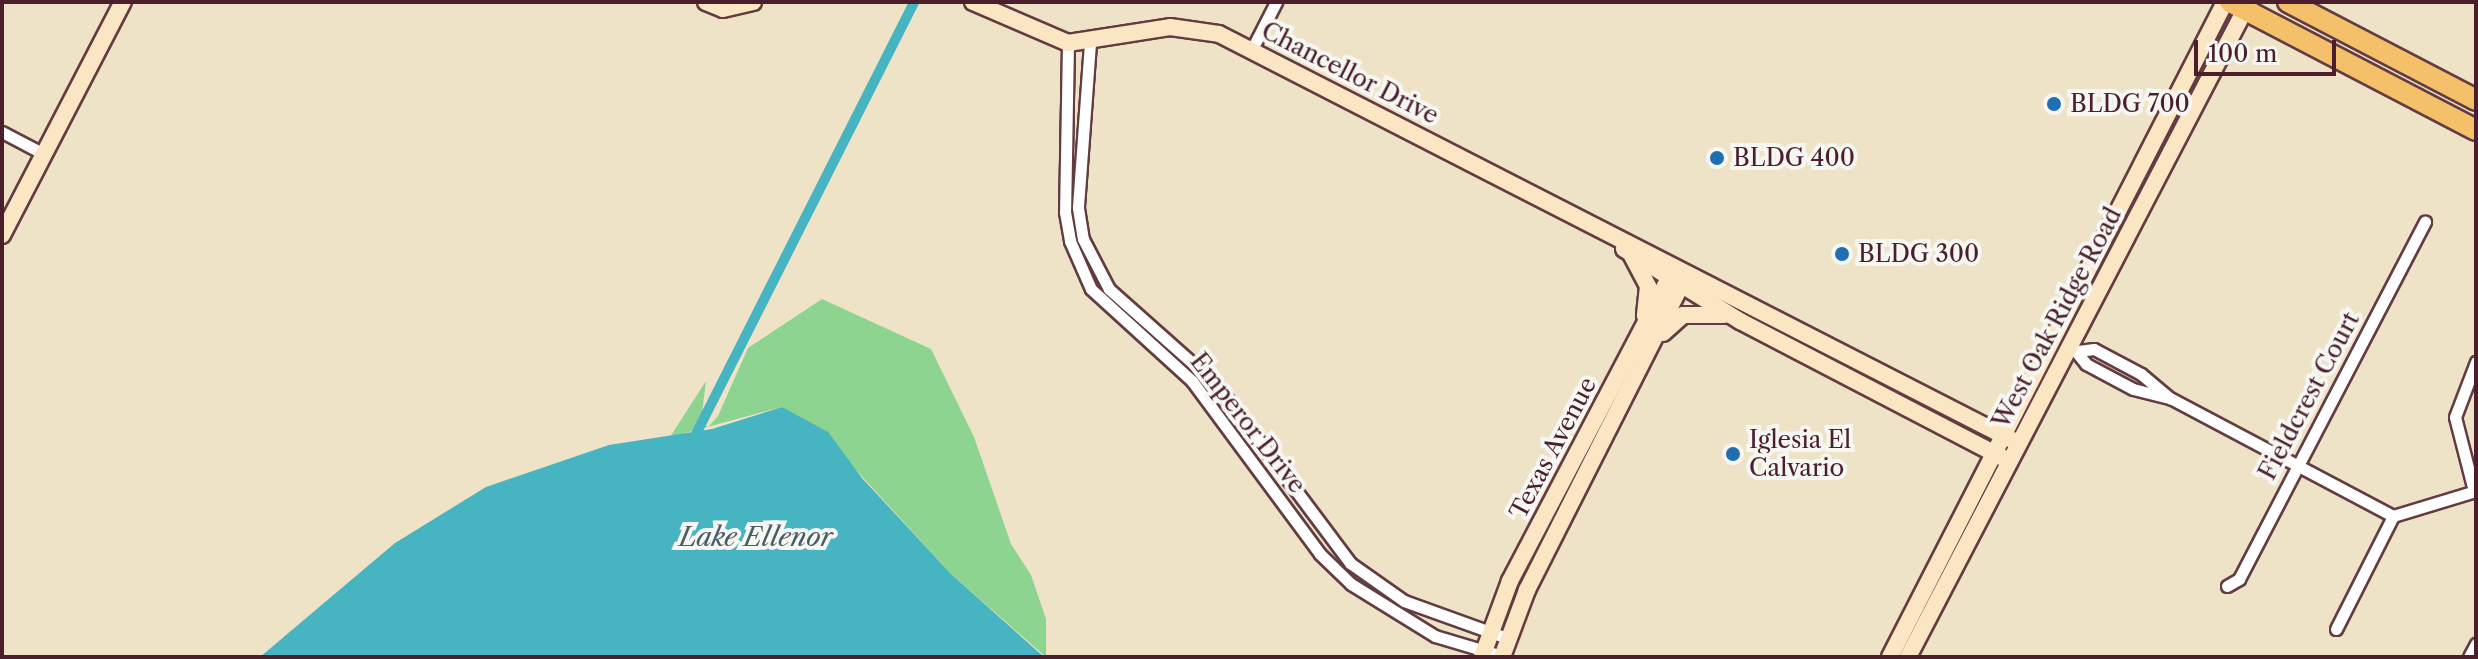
<!DOCTYPE html>
<html>
<head>
<meta charset="utf-8">
<style>
	body { margin:0 }
	#map { position:relative; width:2478px; height:659px; overflow:hidden; background:#efe3c7; font-family:"Libre Caslon Text",serif }
	div>[style] { position:absolute }
	.green>* { inset:0; background:#8cd48f }
	.water>* { inset:0; background:#47b4c2 }
	.canal>* { height:10px; margin:-5px; padding:0 5px; transform-origin:5px; border-radius:5px; background:#47b4c2 }
	.roads { filter:drop-shadow(2px 0 #633c42) drop-shadow(-2px 0 #633c42) drop-shadow(0 2px #633c42) drop-shadow(0 -2px #633c42) }
	.street>* { height:11px; margin:-5.5px; padding:0 5.5px; transform-origin:5.5px; border-radius:5.5px; background:#fff }
	.secondary>* { height:16px; margin:-8px; padding:0 8px; transform-origin:8px; border-radius:8px; background:#fbe6c3 }
	.highway>* { height:20px; margin:-10px; padding:0 10px; transform-origin:10px; border-radius:10px; background:#f4c16a }
	.dots>* { width:22px; height:22px; translate:-50% -50%; box-sizing:border-box; border:4px solid #f6f6f2; border-radius:50% }
	span { translate:-50% -50%; white-space:nowrap; text-align:center; line-height:1.15; -webkit-text-stroke:8px #f6f6f2; paint-order:stroke }
	.street-label { font-size:24px; color:#4a1f2b }
	.poi-label { font-size:24px; color:#4a1f2b }
	.left { translate:0 -50%; text-align:left }
	.water-label { font-size:26px; color:#495b67; font-style:italic }
	.frame { position:absolute; inset:0; border:4px solid #4a1f2b; pointer-events:none }
	.scale { position:absolute; left:2194px; top:40px; width:142px; height:36px; box-sizing:border-box; border:4px solid #4a1f2b; border-top:0; padding-left:10px; font-size:24px; line-height:28px; white-space:nowrap; color:#4a1f2b; -webkit-text-stroke:6px #f6f6f2; paint-order:stroke }
</style>
</head>
<body>
<div id="map">
	<div class="green">
		<div style="clip-path:polygon(822px 299px,931px 349px,974px 437px,1011px 544px,1031px 575px,1046px 619px,1046px 657px,951px 574px,847px 460px,782px 407px,670px 437px,706px 381px,701px 421px,708px 427px,718px 416px,748px 348px)"></div>
	</div>
	<div class="water">
		<div style="clip-path:polygon(782px 407px,828px 432px,862px 478px,951px 574px,1044px 657px,260px 657px,395px 543px,486px 487px,609px 445px,712px 429px)"></div>
	</div>
	<div class="canal">
		<div style="left:692px;top:442px;width:493px;rotate:-63.2deg"></div>
	</div>
	<div class="roads">
		<div class="street">
			<div style="left:1068px;top:43px;width:169px;rotate:91deg"></div>
			<div style="left:1065px;top:212px;width:29px;rotate:80deg"></div>
			<div style="left:1070px;top:241px;width:52px;rotate:66.4deg"></div>
			<div style="left:1091px;top:289px;width:137px;rotate:42.3deg"></div>
			<div style="left:1192px;top:381px;width:215px;rotate:53.5deg"></div>
			<div style="left:1320px;top:554px;width:43px;rotate:44.1deg"></div>
			<div style="left:1351px;top:584px;width:99px;rotate:31.8deg"></div>
			<div style="left:1435px;top:636px;width:70px;rotate:16.6deg"></div>
			<div style="left:1090px;top:43px;width:165px;rotate:94.2deg"></div>
			<div style="left:1078px;top:208px;width:31px;rotate:81deg"></div>
			<div style="left:1083px;top:239px;width:56px;rotate:62.5deg"></div>
			<div style="left:1109px;top:289px;width:144px;rotate:41.6deg"></div>
			<div style="left:1217px;top:385px;width:222px;rotate:53.2deg"></div>
			<div style="left:1350px;top:563px;width:66px;rotate:35.1deg"></div>
			<div style="left:1404px;top:601px;width:109px;rotate:19.8deg"></div>
			<div style="left:1252px;top:49px;width:53px;rotate:-62.9deg"></div>
			<div style="left:2px;top:132px;width:47px;rotate:27.6deg"></div>
			<div style="left:2074px;top:349px;width:19px;rotate:51deg"></div>
			<div style="left:2086px;top:364px;width:53px;rotate:28deg"></div>
			<div style="left:2133px;top:389px;width:34px;rotate:14deg"></div>
			<div style="left:2078px;top:351px;width:16px;rotate:-7deg"></div>
			<div style="left:2094px;top:349px;width:53px;rotate:28deg"></div>
			<div style="left:2141px;top:374px;width:38px;rotate:40deg"></div>
			<div style="left:2170px;top:398px;width:252px;rotate:27.9deg"></div>
			<div style="left:2393px;top:516px;width:87px;rotate:-16.8deg"></div>
			<div style="left:2474px;top:491px;width:76px;rotate:-104.4deg"></div>
			<div style="left:2455px;top:417px;width:59px;rotate:-69.1deg"></div>
			<div style="left:2227px;top:586px;width:14px;rotate:-30deg"></div>
			<div style="left:2239px;top:579px;width:403px;rotate:-62.5deg"></div>
			<div style="left:2336px;top:629px;width:127px;rotate:-63.2deg"></div>
			<div style="left:2469px;top:657px;width:15px;rotate:-62deg"></div>
		</div>
		<div class="secondary">
			<div style="left:706px;top:2px;width:18px;rotate:22deg"></div>
			<div style="left:723px;top:9px;width:31px;rotate:-13deg"></div>
			<div style="left:973px;top:2px;width:103px;rotate:23.3deg"></div>
			<div style="left:1068px;top:43px;width:103px;rotate:-8.9deg"></div>
			<div style="left:1170px;top:27px;width:49px;rotate:8.1deg"></div>
			<div style="left:1219px;top:34px;width:898px;rotate:27.11deg"></div>
			<div style="left:2px;top:235px;width:263px;rotate:-62.6deg"></div>
			<div style="left:1624px;top:249px;width:137px;rotate:31.8deg"></div>
			<div style="left:1740px;top:321px;width:297px;rotate:27.5deg"></div>
			<div style="left:1632px;top:256px;width:34px;rotate:62deg"></div>
			<div style="left:1648px;top:286px;width:30px;rotate:96deg"></div>
			<div style="left:1663px;top:333px;width:27px;rotate:-42deg"></div>
			<div style="left:1683px;top:315px;width:41px"></div>
			<div style="left:1482px;top:657px;width:81px;rotate:-69.8deg"></div>
			<div style="left:1510px;top:581px;width:350px;rotate:-62.3deg"></div>
			<div style="left:1502px;top:657px;width:72px;rotate:-69.5deg"></div>
			<div style="left:1527px;top:590px;width:351px;rotate:-63.2deg"></div>
			<div style="left:1890px;top:657px;width:736px;rotate:-62.91deg"></div>
			<div style="left:1908px;top:657px;width:738px;rotate:-62.5deg"></div>
		</div>
		<div class="highway">
			<div style="left:2230px;top:2px;width:277px;rotate:27.5deg"></div>
			<div style="left:2288px;top:2px;width:212px;rotate:27.5deg"></div>
		</div>
	</div>
	<div class="dots">
		<div style="left:2054px;top:104px;background:#1f6fb2"></div>
		<div style="left:1717px;top:158px;background:#1f6fb2"></div>
		<div style="left:1842px;top:254px;background:#1f6fb2"></div>
		<div style="left:1733px;top:454px;background:#1f6fb2"></div>
	</div>
	<div class="street-label">
		<span style="left:1350px;top:73px;rotate:27deg">Chancellor Drive</span>
		<span style="left:2057px;top:318px;rotate:-62deg">West Oak Ridge Road</span>
		<span style="left:2309px;top:396px;rotate:-62deg">Fieldcrest Court</span>
		<span style="left:1248px;top:423px;rotate:52deg">Emperor Drive</span>
		<span style="left:1553px;top:448px;rotate:-62deg">Texas Avenue</span>
	</div>
	<div class="poi-label">
		<span class="left" style="left:2070px;top:104px">BLDG 700</span>
		<span class="left" style="left:1733px;top:158px">BLDG 400</span>
		<span class="left" style="left:1858px;top:254px">BLDG 300</span>
		<span class="left" style="left:1749px;top:454px">Iglesia El<br>Calvario</span>
	</div>
	<div class="water-label">
		<span style="left:756px;top:538px">Lake Ellenor</span>
	</div>
	<div class="frame"></div>
	<div class="scale">100 m</div>
</div>
</body>
</html>
